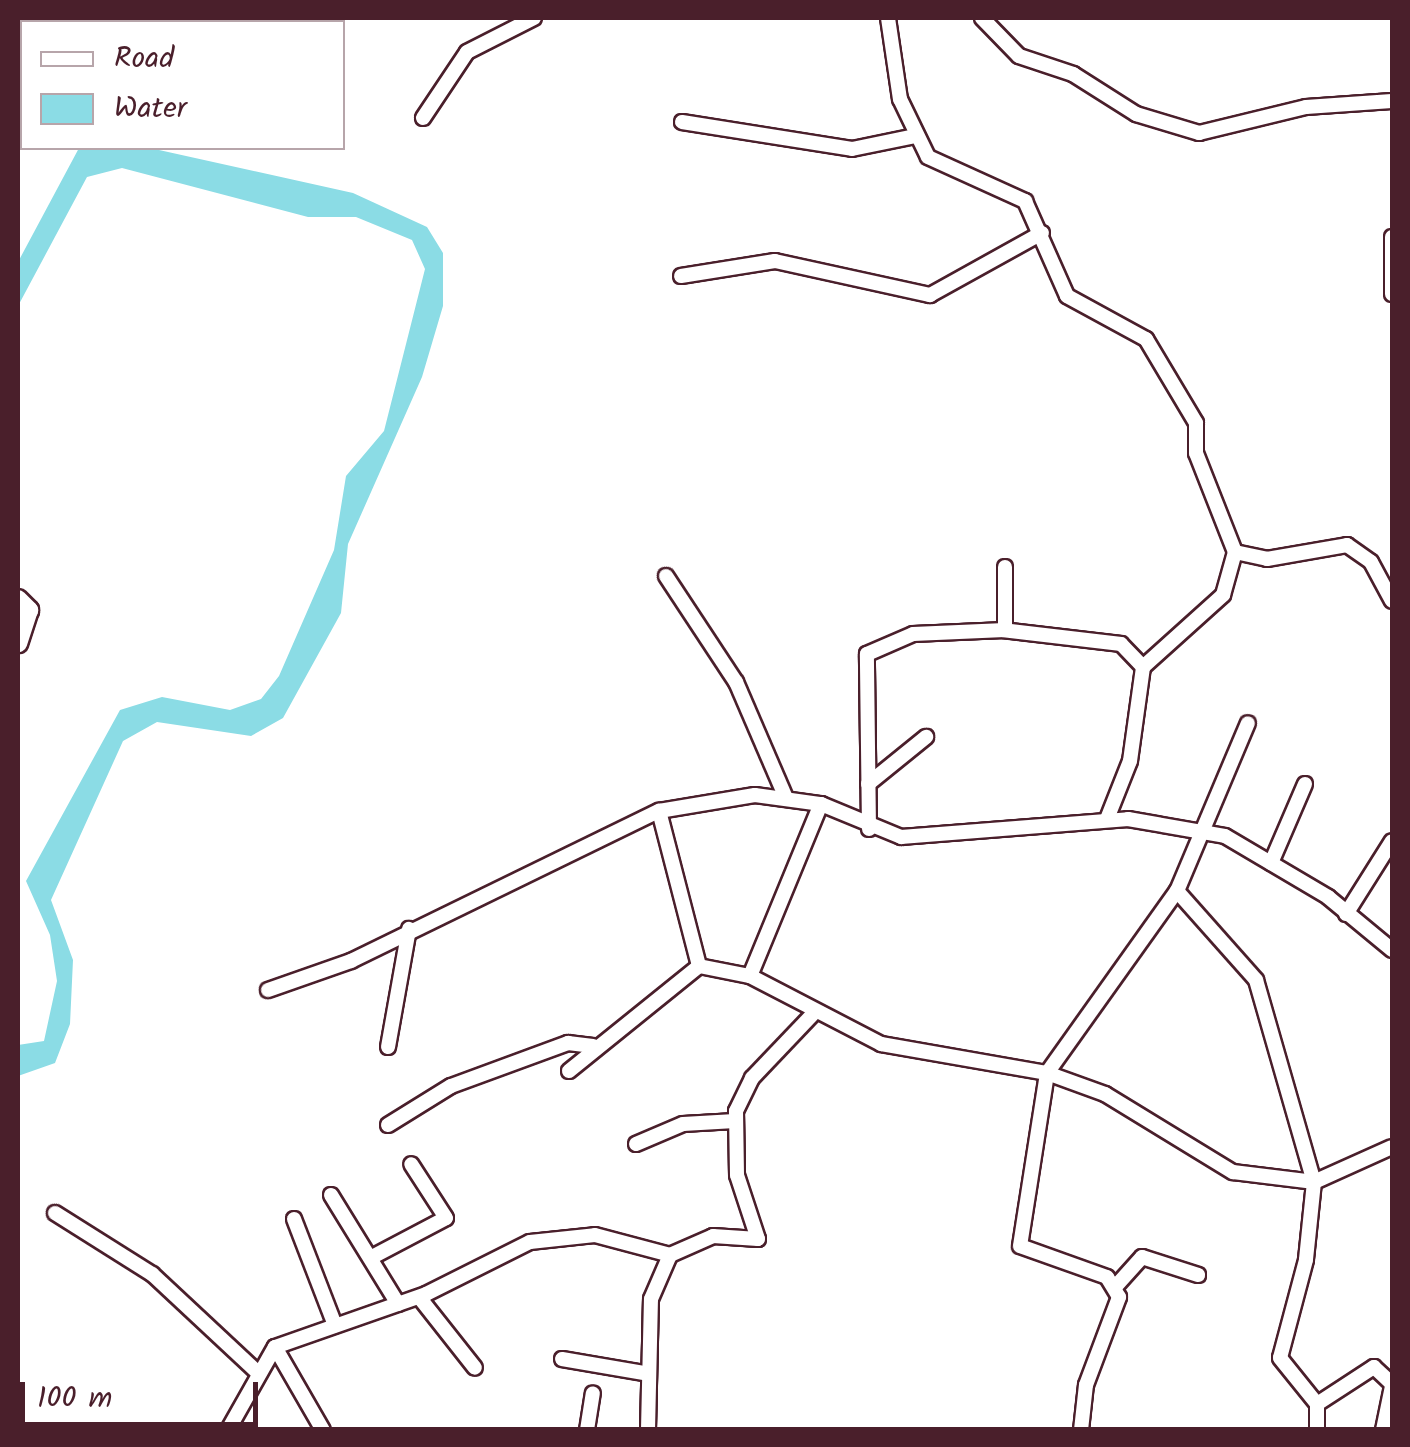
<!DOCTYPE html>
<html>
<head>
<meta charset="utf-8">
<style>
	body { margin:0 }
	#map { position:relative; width:1410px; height:1447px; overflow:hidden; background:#fff; font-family:Kalam,sans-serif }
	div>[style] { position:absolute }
	.water>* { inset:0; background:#8bdce5 }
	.roads { filter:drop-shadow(2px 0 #4a1f2b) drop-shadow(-2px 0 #4a1f2b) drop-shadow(0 2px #4a1f2b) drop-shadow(0 -2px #4a1f2b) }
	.minor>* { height:14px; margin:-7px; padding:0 7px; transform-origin:7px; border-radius:7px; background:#fff }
	.tertiary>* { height:18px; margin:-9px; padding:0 9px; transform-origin:9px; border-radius:9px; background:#fff }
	span { translate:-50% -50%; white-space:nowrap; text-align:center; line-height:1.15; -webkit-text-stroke:10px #fff; paint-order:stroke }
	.frame { position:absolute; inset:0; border:20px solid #4a1f2b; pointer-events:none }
	.legend { position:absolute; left:20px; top:20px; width:325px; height:130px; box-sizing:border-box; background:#fff; border:2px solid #b7a5aa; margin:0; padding:12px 18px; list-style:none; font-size:30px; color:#4a1f2b }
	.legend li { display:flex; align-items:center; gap:20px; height:50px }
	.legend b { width:50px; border:2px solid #b7a5aa }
	.scale { position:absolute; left:20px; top:1382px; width:238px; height:45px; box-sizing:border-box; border:5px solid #4a1f2b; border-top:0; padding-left:12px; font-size:30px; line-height:35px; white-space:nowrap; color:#4a1f2b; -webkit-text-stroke:8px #fff; paint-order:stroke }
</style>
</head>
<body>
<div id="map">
	<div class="water">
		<div style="clip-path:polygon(79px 148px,150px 148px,353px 193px,427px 227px,443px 253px,443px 306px,422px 377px,348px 544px,341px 613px,283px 718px,251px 736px,157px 722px,123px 741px,51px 900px,73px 960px,70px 1024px,55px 1063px,18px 1076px,18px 1045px,44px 1041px,57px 981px,50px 935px,26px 881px,120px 710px,162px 697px,230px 710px,261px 699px,279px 676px,334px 550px,346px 476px,384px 431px,425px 269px,412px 240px,356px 217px,308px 217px,122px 168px,87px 177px,18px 306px,18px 262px)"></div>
	</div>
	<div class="roads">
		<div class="minor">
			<div style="left:888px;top:18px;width:82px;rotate:81.6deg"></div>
			<div style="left:900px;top:99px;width:64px;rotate:64.2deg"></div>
			<div style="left:928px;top:157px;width:107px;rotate:24.4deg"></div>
			<div style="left:1025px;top:201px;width:104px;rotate:66.1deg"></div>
			<div style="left:1067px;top:296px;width:90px;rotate:28.6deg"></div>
			<div style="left:1146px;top:339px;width:98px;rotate:59.2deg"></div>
			<div style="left:1196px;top:423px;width:30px;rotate:90deg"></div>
			<div style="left:1196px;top:453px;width:106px;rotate:68.5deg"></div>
			<div style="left:1235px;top:552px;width:33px;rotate:12deg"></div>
			<div style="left:1267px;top:559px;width:81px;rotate:-9.9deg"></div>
			<div style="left:1347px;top:545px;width:29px;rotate:35deg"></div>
			<div style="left:1371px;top:562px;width:44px;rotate:61.7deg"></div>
			<div style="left:982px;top:18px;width:53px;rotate:45.8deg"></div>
			<div style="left:1019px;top:56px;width:57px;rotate:18.4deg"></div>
			<div style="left:1073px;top:74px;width:75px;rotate:32.4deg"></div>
			<div style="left:1136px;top:114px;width:66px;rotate:16.8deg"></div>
			<div style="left:1199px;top:133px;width:110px;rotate:-13.7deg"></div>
			<div style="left:1306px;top:107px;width:86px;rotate:-4deg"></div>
			<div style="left:242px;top:22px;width:4px;rotate:-63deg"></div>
			<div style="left:318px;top:22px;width:4px;rotate:-63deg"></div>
			<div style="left:423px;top:118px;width:79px;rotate:-56.3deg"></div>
			<div style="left:467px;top:52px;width:75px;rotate:-26.9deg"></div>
			<div style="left:682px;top:122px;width:172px;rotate:9deg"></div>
			<div style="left:852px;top:149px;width:64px;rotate:-11.7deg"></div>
			<div style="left:1392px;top:237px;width:57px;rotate:90deg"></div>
			<div style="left:681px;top:276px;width:95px;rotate:-9.1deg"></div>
			<div style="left:775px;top:261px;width:159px;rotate:12.4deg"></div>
			<div style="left:930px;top:295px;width:128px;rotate:-29deg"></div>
			<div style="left:666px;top:576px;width:127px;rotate:56.6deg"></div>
			<div style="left:736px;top:682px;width:124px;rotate:66.7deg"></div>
			<div style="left:1002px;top:630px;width:120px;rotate:6.7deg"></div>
			<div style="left:1121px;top:644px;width:32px;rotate:46deg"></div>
			<div style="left:868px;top:784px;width:75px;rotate:-39deg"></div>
			<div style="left:659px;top:811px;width:160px;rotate:75.5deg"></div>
			<div style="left:1107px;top:819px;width:62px;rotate:-68.4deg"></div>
			<div style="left:1130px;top:761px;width:95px;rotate:-82.1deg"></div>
			<div style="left:1143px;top:667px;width:108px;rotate:-42deg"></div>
			<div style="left:1223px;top:595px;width:45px;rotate:-74.4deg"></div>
			<div style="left:869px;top:829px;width:175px;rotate:-90.7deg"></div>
			<div style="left:867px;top:654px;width:50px;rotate:-23.5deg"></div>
			<div style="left:913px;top:634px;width:92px;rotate:-2.5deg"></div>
			<div style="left:1005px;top:630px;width:63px;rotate:-90deg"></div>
			<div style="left:1271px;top:863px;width:86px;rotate:-66.7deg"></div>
			<div style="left:1177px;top:891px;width:119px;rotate:48.4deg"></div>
			<div style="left:1256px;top:980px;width:210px;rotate:74deg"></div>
			<div style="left:1314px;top:1182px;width:78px;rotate:95.9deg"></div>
			<div style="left:1306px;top:1260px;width:101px;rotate:104.9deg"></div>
			<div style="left:1280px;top:1358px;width:59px;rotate:51.2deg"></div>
			<div style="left:1317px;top:1404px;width:68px;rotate:-33deg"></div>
			<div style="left:1374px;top:1367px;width:25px;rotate:43deg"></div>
			<div style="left:1346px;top:914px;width:86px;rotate:-57.8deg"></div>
			<div style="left:750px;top:976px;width:186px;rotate:-67.6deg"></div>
			<div style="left:268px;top:990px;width:88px;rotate:-19.3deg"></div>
			<div style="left:351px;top:961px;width:343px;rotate:-26deg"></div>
			<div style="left:659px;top:811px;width:97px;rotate:-9.5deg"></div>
			<div style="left:755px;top:795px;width:67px;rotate:7.8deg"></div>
			<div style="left:821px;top:804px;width:87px;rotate:22.4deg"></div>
			<div style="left:901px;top:837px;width:228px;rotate:-4.5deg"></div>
			<div style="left:1128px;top:819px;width:98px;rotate:9.9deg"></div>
			<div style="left:1225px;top:836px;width:120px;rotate:30.6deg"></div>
			<div style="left:1328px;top:897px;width:83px;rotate:39.6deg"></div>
			<div style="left:388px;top:1047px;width:120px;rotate:-79.9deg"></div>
			<div style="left:569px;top:1071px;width:167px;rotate:-38.9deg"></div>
			<div style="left:699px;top:966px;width:52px;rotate:11.1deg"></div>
			<div style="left:750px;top:976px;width:148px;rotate:27.4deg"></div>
			<div style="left:881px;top:1044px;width:169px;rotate:9.9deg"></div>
			<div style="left:1047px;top:1073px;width:62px;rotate:19.9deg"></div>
			<div style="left:1105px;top:1094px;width:150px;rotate:31.4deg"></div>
			<div style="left:1233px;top:1172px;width:82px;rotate:7deg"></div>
			<div style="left:1314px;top:1182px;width:85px;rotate:-24.2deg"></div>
			<div style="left:388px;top:1125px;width:74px;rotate:-31.8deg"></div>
			<div style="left:451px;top:1086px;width:125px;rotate:-20.2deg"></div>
			<div style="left:568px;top:1043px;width:25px;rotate:7deg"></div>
			<div style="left:636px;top:1144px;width:51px;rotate:-23.1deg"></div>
			<div style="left:683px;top:1124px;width:52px;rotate:-3.3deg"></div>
			<div style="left:331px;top:1195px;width:128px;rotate:58.4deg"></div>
			<div style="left:55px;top:1213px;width:115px;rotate:32.2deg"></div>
			<div style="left:152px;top:1274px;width:145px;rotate:43deg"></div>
			<div style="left:294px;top:1219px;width:114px;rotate:68.9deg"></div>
			<div style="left:374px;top:1256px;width:81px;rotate:-27.8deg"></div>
			<div style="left:446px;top:1218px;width:64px;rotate:-122.9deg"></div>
			<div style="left:1116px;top:1286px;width:39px;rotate:-48deg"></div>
			<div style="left:1142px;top:1257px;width:59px;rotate:17.8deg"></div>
			<div style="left:419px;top:1297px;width:90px;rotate:51.7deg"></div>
			<div style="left:275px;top:1347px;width:96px;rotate:60deg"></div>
			<div style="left:562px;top:1359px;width:83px;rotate:9.7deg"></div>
			<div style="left:228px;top:1430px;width:95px;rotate:-60.5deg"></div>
			<div style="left:275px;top:1347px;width:160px;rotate:-19.3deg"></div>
			<div style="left:426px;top:1294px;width:116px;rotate:-26.6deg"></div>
			<div style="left:530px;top:1242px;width:65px;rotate:-6.1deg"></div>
			<div style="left:595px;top:1235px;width:78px;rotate:14.9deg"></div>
			<div style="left:587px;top:1430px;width:37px;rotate:-81deg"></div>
			<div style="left:648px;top:1430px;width:131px;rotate:-88.7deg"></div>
			<div style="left:651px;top:1299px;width:48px;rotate:-66.6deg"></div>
			<div style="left:670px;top:1255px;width:47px;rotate:-23.8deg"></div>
			<div style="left:713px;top:1236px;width:45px;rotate:3.8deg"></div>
			<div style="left:758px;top:1239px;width:67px;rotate:-108.2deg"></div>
			<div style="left:737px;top:1175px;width:64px;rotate:-90.9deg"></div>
			<div style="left:736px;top:1111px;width:37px;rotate:-64deg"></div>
			<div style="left:752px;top:1078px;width:88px;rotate:-46.4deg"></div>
			<div style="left:1081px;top:1430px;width:45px;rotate:-83.7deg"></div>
			<div style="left:1086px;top:1385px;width:94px;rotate:-69.4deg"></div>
			<div style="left:1119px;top:1297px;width:23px;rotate:-121deg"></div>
			<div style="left:1107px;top:1277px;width:92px;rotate:-160.4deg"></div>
			<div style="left:1020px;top:1246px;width:175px;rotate:-81.1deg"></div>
			<div style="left:1047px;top:1073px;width:224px;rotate:-54.5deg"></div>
			<div style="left:1177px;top:891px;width:182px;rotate:-67.1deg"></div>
			<div style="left:1317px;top:1430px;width:26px;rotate:-90deg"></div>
			<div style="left:1383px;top:1430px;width:45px;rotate:-78.4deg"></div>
		</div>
		<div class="tertiary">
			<div style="left:18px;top:599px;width:16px;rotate:45deg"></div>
			<div style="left:29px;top:610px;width:35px;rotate:108deg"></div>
		</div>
	</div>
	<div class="frame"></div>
	<ul class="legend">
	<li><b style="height:12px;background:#fff"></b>Road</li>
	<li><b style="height:28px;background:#8bdce5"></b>Water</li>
	</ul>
	<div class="scale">100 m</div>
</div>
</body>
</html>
